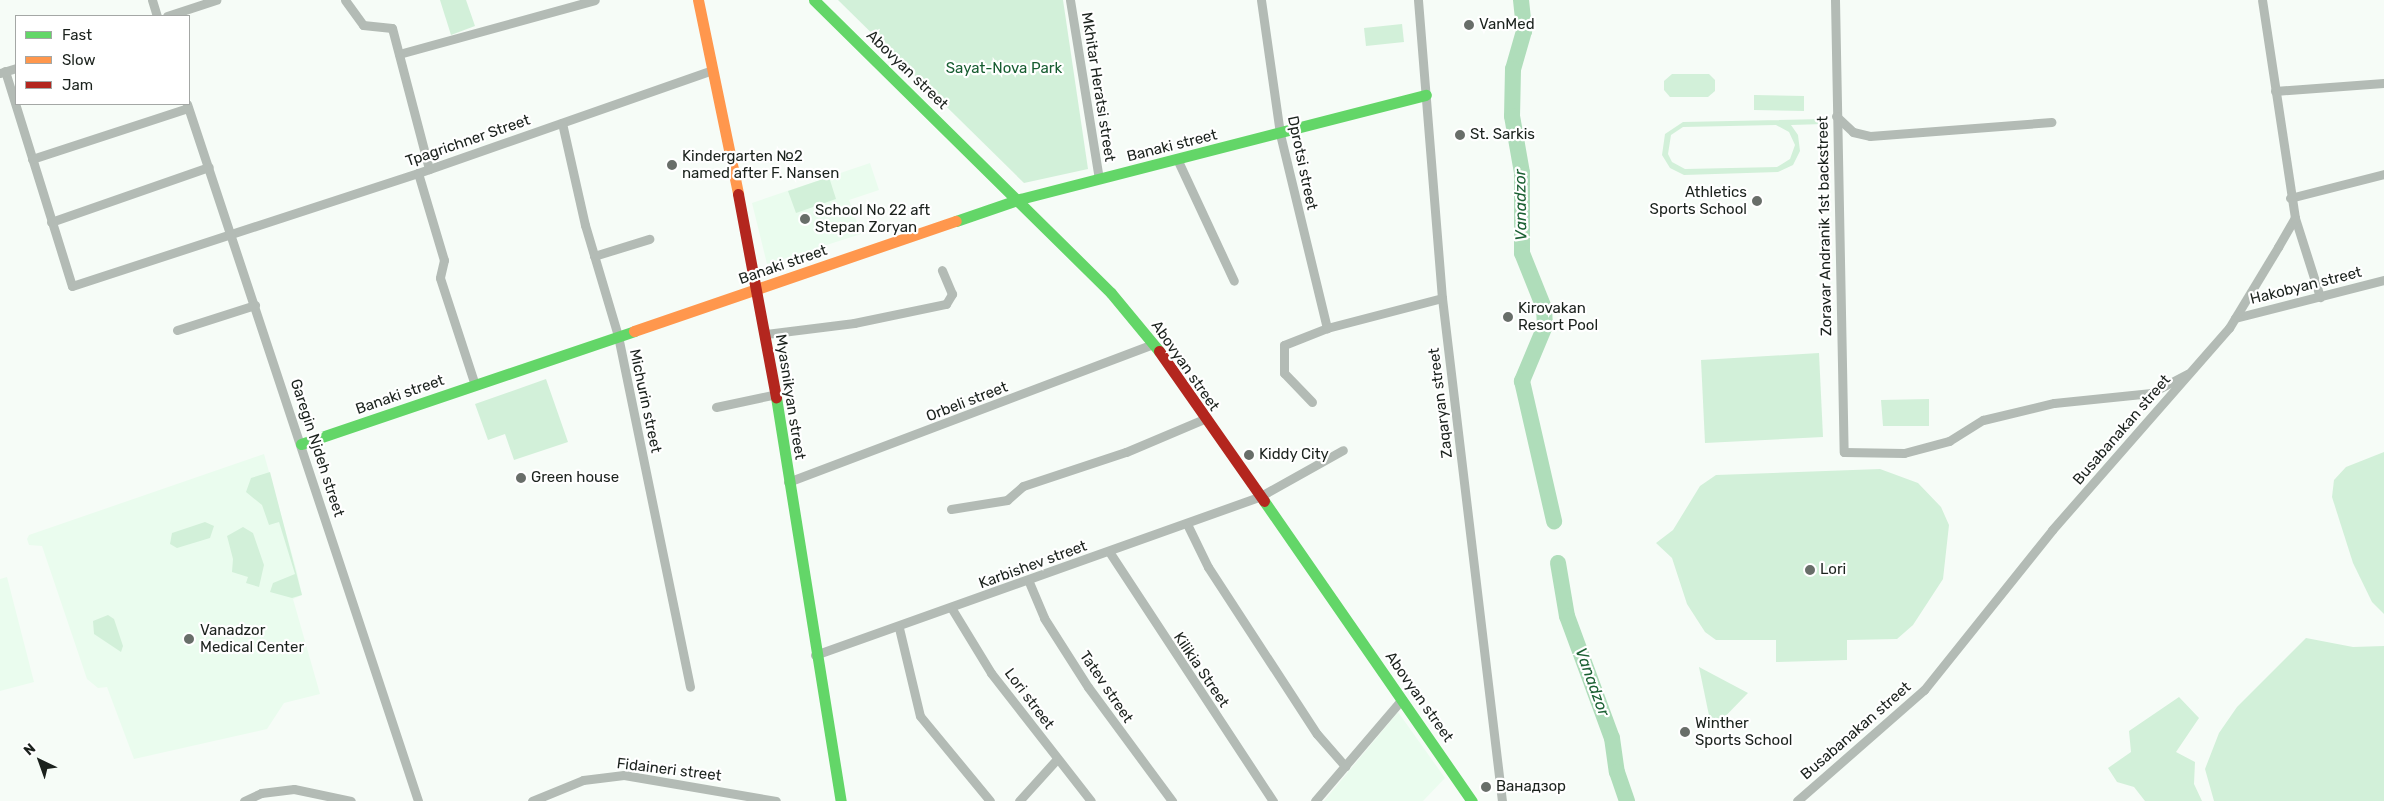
<!DOCTYPE html>
<html>
<head>
<meta charset="utf-8">
<style>
	body { margin:0 }
	#map { position:relative; width:2384px; height:801px; overflow:hidden; background:#f6fcf7; font-family:Rubik,sans-serif }
	div>[style] { position:absolute }
	.built>* { inset:0; background:#eafcee }
	.green>* { inset:0; background:#d2f0d9 }
	.river>* { height:16px; margin:-8px; padding:0 8px; transform-origin:8px; border-radius:8px; background:#afddba }
	.street>* { height:9px; margin:-4.5px; padding:0 4.5px; transform-origin:4.5px; border-radius:4.5px; background:#b3bbb5 }
	.fast>* { height:11px; margin:-5.5px; padding:0 5.5px; transform-origin:5.5px; border-radius:5.5px; background:#63d668 }
	.slow>* { height:11px; margin:-5.5px; padding:0 5.5px; transform-origin:5.5px; border-radius:5.5px; background:#ff974d }
	.jam>* { height:11px; margin:-5.5px; padding:0 5.5px; transform-origin:5.5px; border-radius:5.5px; background:#b3261e }
	.dots>* { width:14px; height:14px; translate:-50% -50%; box-sizing:border-box; border:2px solid #fff; border-radius:50% }
	span { translate:-50% -50%; white-space:nowrap; text-align:center; line-height:1.15; -webkit-text-stroke:4.5px #fff; paint-order:stroke }
	.poi-label { font-size:15px; color:#1b221d }
	.left { translate:0 -50%; text-align:left }
	.right { translate:-100% -50%; text-align:right }
	.park-label { font-size:15px; color:#175d31 }
	.street-label { font-size:15px; color:#1b221d }
	.water-label { font-size:16px; color:#1c6134; font-style:italic }
	.legend { position:absolute; left:15px; top:15px; width:175px; height:90px; box-sizing:border-box; background:#fff; border:1px solid #a4a7a5; margin:0; padding:6px 9px; list-style:none; font-size:15px; color:#1b221d }
	.legend li { display:flex; align-items:center; gap:10px; height:25px }
	.legend b { width:25px; border:1px solid #a4a7a5 }
	.north { position:absolute; left:15px; top:736px; width:50px; height:50px; -webkit-text-stroke:4px #fff; paint-order:stroke; rotate:318deg; font-size:14px; font-weight:700; line-height:20px; text-align:center; color:#1b221d }
	.north::after { content:''; display:block; margin:auto; width:18px; height:22px; background:#1b221d; clip-path:polygon(50% 0,100% 100%,50% 72%,0 100%) }
</style>
</head>
<body>
<div id="map">
	<div class="built">
		<div style="clip-path:polygon(870px 163px,879px 190px,849px 200px,861px 234px,767px 264px,752px 203px)"></div>
		<div style="clip-path:polygon(264px 454px,297px 572px,302px 595px,293px 599px,320px 694px,284px 703px,267px 729px,134px 759px,107px 687px,98px 688px,87px 679px,42px 546px,29px 545px,27px 539px,29px 535px)"></div>
		<div style="clip-path:polygon(7px 577px,34px 682px,0 691px,0 579px)"></div>
		<div style="clip-path:polygon(1398px 712px,1445px 778px,1423px 801px,1324px 801px)"></div>
	</div>
	<div class="green">
		<div style="clip-path:polygon(440px 0,466px 0,475px 26px,451px 35px)"></div>
		<div style="clip-path:polygon(838px 0,1063px 0,1088px 169px,1024px 183px)"></div>
		<div style="clip-path:polygon(1402px 24px,1404px 42px,1366px 46px,1364px 28px)"></div>
		<div style="clip-path:polygon(1672px 74px,1709px 74px,1715px 80px,1715px 91px,1708px 97px,1670px 97px,1664px 90px,1664px 81px)"></div>
		<div style="clip-path:polygon(1754px 95px,1804px 96px,1804px 111px,1754px 110px)"></div>
		<div style="clip-path:polygon(evenodd,1824px 119px,1824px 124px,1791px 125px,1798px 135px,1800px 151px,1793px 165px,1778px 172px,1684px 175px,1670px 168px,1662px 155px,1665px 134px,1683px 122px,1824px 119px,1776px 125px,1789px 132px,1795px 145px,1790px 159px,1777px 167px,1685px 169px,1672px 162px,1668px 154px,1671px 135px,1683px 127px,1776px 125px)"></div>
		<div style="clip-path:polygon(829px 177px,836px 199px,796px 213px,788px 191px)"></div>
		<div style="clip-path:polygon(1819px 353px,1823px 437px,1705px 443px,1701px 360px)"></div>
		<div style="clip-path:polygon(546px 379px,568px 442px,514px 460px,505px 434px,488px 440px,475px 404px)"></div>
		<div style="clip-path:polygon(1929px 399px,1929px 426px,1883px 426px,1881px 400px)"></div>
		<div style="clip-path:polygon(2384px 452px,2384px 614px,2372px 602px,2353px 563px,2332px 497px,2334px 480px,2346px 467px)"></div>
		<div style="clip-path:polygon(1880px 469px,1918px 483px,1941px 507px,1949px 525px,1943px 579px,1913px 625px,1897px 639px,1847px 640px,1847px 660px,1776px 662px,1776px 640px,1716px 640px,1705px 632px,1687px 604px,1672px 558px,1656px 543px,1673px 530px,1700px 486px,1716px 475px)"></div>
		<div style="clip-path:polygon(270px 472px,302px 595px,292px 598px,270px 592px,273px 583px,295px 574px,279px 522px,269px 525px,262px 505px,246px 492px,251px 478px)"></div>
		<div style="clip-path:polygon(205px 522px,214px 526px,210px 538px,177px 548px,170px 544px,172px 533px)"></div>
		<div style="clip-path:polygon(243px 527px,253px 533px,264px 565px,259px 587px,246px 583px,248px 577px,232px 572px,233px 559px,227px 536px)"></div>
		<div style="clip-path:polygon(108px 615px,114px 619px,123px 646px,121px 652px,94px 634px,93px 621px)"></div>
		<div style="clip-path:polygon(2306px 638px,2353px 647px,2384px 646px,2384px 801px,2214px 801px,2205px 769px,2219px 733px,2237px 707px)"></div>
		<div style="clip-path:polygon(1699px 667px,1748px 693px,1712px 730px)"></div>
		<div style="clip-path:polygon(2179px 697px,2199px 718px,2176px 752px,2195px 762px,2194px 784px,2202px 801px,2145px 801px,2134px 787px,2117px 782px,2108px 768px,2131px 752px,2129px 731px)"></div>
	</div>
	<div class="river">
		<div style="left:1521px;top:0;width:31px;rotate:84deg"></div>
		<div style="left:1524px;top:31px;width:40px;rotate:106deg"></div>
		<div style="left:1513px;top:69px;width:47px;rotate:91.2deg"></div>
		<div style="left:1512px;top:116px;width:58px;rotate:80deg"></div>
		<div style="left:1522px;top:173px;width:80px;rotate:90deg"></div>
		<div style="left:1522px;top:253px;width:59px;rotate:68.2deg"></div>
		<div style="left:1544px;top:308px;width:18px;rotate:87deg"></div>
		<div style="left:1545px;top:326px;width:60px;rotate:112.7deg"></div>
		<div style="left:1522px;top:381px;width:144px;rotate:77.1deg"></div>
		<div style="left:1558px;top:563px;width:54px;rotate:80.4deg"></div>
		<div style="left:1567px;top:616px;width:130px;rotate:69.8deg"></div>
		<div style="left:1612px;top:738px;width:34px;rotate:82deg"></div>
		<div style="left:1617px;top:772px;width:31px;rotate:71deg"></div>
	</div>
	<div class="street">
		<div style="left:152px;top:0;width:17px;rotate:73deg"></div>
		<div style="left:345px;top:0;width:31px;rotate:54deg"></div>
		<div style="left:363px;top:25px;width:29px;rotate:6deg"></div>
		<div style="left:392px;top:28px;width:146px;rotate:75.3deg"></div>
		<div style="left:1070px;top:0;width:181px;rotate:80.8deg"></div>
		<div style="left:1261px;top:0;width:135px;rotate:81.9deg"></div>
		<div style="left:1280px;top:134px;width:200px;rotate:76.4deg"></div>
		<div style="left:1418px;top:0;width:299px;rotate:85.4deg"></div>
		<div style="left:1442px;top:298px;width:507px;rotate:83.2deg"></div>
		<div style="left:1835px;top:0;width:452px;rotate:88.9deg"></div>
		<div style="left:1844px;top:452px;width:60px;rotate:1deg"></div>
		<div style="left:1904px;top:453px;width:47px;rotate:-14.9deg"></div>
		<div style="left:1949px;top:441px;width:40px;rotate:-32deg"></div>
		<div style="left:1983px;top:420px;width:73px;rotate:-13.5deg"></div>
		<div style="left:2054px;top:403px;width:98px;rotate:-5.9deg"></div>
		<div style="left:2151px;top:393px;width:41px;rotate:-27.8deg"></div>
		<div style="left:167px;top:16px;width:52px;rotate:-18.1deg"></div>
		<div style="left:399px;top:54px;width:203px;rotate:-15.4deg"></div>
		<div style="left:5px;top:71px;width:225px;rotate:72.7deg"></div>
		<div style="left:72px;top:286px;width:364px;rotate:-18.1deg"></div>
		<div style="left:418px;top:173px;width:312px;rotate:-19.3deg"></div>
		<div style="left:0;top:73px;width:17px;rotate:-17deg"></div>
		<div style="left:2275px;top:91px;width:109px;rotate:-4.2deg"></div>
		<div style="left:187px;top:104px;width:734px;rotate:71.66deg"></div>
		<div style="left:1836px;top:116px;width:23px;rotate:43deg"></div>
		<div style="left:1853px;top:132px;width:17px;rotate:13deg"></div>
		<div style="left:1870px;top:136px;width:182px;rotate:-4.4deg"></div>
		<div style="left:562px;top:123px;width:105px;rotate:77.3deg"></div>
		<div style="left:585px;top:225px;width:116px;rotate:73.4deg"></div>
		<div style="left:618px;top:336px;width:358px;rotate:78.4deg"></div>
		<div style="left:32px;top:159px;width:164px;rotate:-18.1deg"></div>
		<div style="left:1178px;top:161px;width:132px;rotate:65deg"></div>
		<div style="left:418px;top:173px;width:91px;rotate:73.4deg"></div>
		<div style="left:444px;top:260px;width:18px;rotate:103deg"></div>
		<div style="left:440px;top:278px;width:113px;rotate:71.9deg"></div>
		<div style="left:2290px;top:198px;width:97px;rotate:-14.3deg"></div>
		<div style="left:2295px;top:218px;width:83px;rotate:72.4deg"></div>
		<div style="left:51px;top:222px;width:167px;rotate:-19.2deg"></div>
		<div style="left:594px;top:256px;width:58px;rotate:-17.2deg"></div>
		<div style="left:2235px;top:318px;width:154px;rotate:-14.3deg"></div>
		<div style="left:177px;top:330px;width:82px;rotate:-17.8deg"></div>
		<div style="left:766px;top:334px;width:89px;rotate:-7.1deg"></div>
		<div style="left:854px;top:323px;width:94px;rotate:-11.7deg"></div>
		<div style="left:946px;top:304px;width:12px;rotate:-59deg"></div>
		<div style="left:952px;top:294px;width:26px;rotate:-113deg"></div>
		<div style="left:1312px;top:402px;width:40px;rotate:-134deg"></div>
		<div style="left:1284px;top:373px;width:28px;rotate:-90deg"></div>
		<div style="left:1284px;top:345px;width:46px;rotate:-21.6deg"></div>
		<div style="left:1327px;top:328px;width:119px;rotate:-14.6deg"></div>
		<div style="left:716px;top:407px;width:57px;rotate:-12.1deg"></div>
		<div style="left:788px;top:482px;width:391px;rotate:-20.7deg"></div>
		<div style="left:951px;top:509px;width:57px;rotate:-9.1deg"></div>
		<div style="left:1007px;top:500px;width:21px;rotate:-41deg"></div>
		<div style="left:1023px;top:486px;width:108px;rotate:-18.3deg"></div>
		<div style="left:1126px;top:452px;width:85px;rotate:-22.9deg"></div>
		<div style="left:1187px;top:524px;width:48px;rotate:64deg"></div>
		<div style="left:1208px;top:567px;width:199px;rotate:56.9deg"></div>
		<div style="left:1317px;top:734px;width:43px;rotate:48.8deg"></div>
		<div style="left:1110px;top:553px;width:297px;rotate:56.7deg"></div>
		<div style="left:1029px;top:582px;width:39px;rotate:67deg"></div>
		<div style="left:1044px;top:618px;width:82px;rotate:57.5deg"></div>
		<div style="left:1088px;top:687px;width:142px;rotate:53.6deg"></div>
		<div style="left:952px;top:609px;width:75px;rotate:58.6deg"></div>
		<div style="left:991px;top:673px;width:162px;rotate:52deg"></div>
		<div style="left:899px;top:628px;width:90px;rotate:76.6deg"></div>
		<div style="left:920px;top:716px;width:110px;rotate:50.5deg"></div>
		<div style="left:815px;top:655px;width:471px;rotate:-19.6deg"></div>
		<div style="left:1259px;top:497px;width:96px;rotate:-29.2deg"></div>
		<div style="left:244px;top:801px;width:19px;rotate:-25deg"></div>
		<div style="left:261px;top:793px;width:33px;rotate:-7deg"></div>
		<div style="left:294px;top:789px;width:58px;rotate:11.9deg"></div>
		<div style="left:532px;top:801px;width:55px;rotate:-22.4deg"></div>
		<div style="left:583px;top:780px;width:41px;rotate:-7deg"></div>
		<div style="left:624px;top:775px;width:154px;rotate:9.7deg"></div>
		<div style="left:1019px;top:801px;width:57px;rotate:-47.9deg"></div>
		<div style="left:1315px;top:801px;width:134px;rotate:-49.5deg"></div>
		<div style="left:1797px;top:801px;width:169px;rotate:-41.2deg"></div>
		<div style="left:1924px;top:690px;width:205px;rotate:-51.3deg"></div>
		<div style="left:2052px;top:530px;width:269px;rotate:-48.8deg"></div>
		<div style="left:2229px;top:328px;width:95px;rotate:-58.8deg"></div>
		<div style="left:2278px;top:247px;width:34px;rotate:-60deg"></div>
		<div style="left:2295px;top:218px;width:220px;rotate:-98.6deg"></div>
	</div>
	<div class="fast">
		<div style="left:814px;top:0;width:417px;rotate:44.6deg"></div>
		<div style="left:1111px;top:293px;width:75px;rotate:50.4deg"></div>
		<div style="left:956px;top:221px;width:68px;rotate:-19deg"></div>
		<div style="left:1020px;top:199px;width:419px;rotate:-14.4deg"></div>
		<div style="left:776px;top:397px;width:409px;rotate:80.9deg"></div>
		<div style="left:301px;top:444px;width:352px;rotate:-18.7deg"></div>
		<div style="left:1264px;top:501px;width:365px;rotate:55.3deg"></div>
	</div>
	<div class="slow">
		<div style="left:698px;top:0;width:198px;rotate:78.3deg"></div>
		<div style="left:634px;top:331px;width:340px;rotate:-18.9deg"></div>
	</div>
	<div class="jam">
		<div style="left:738px;top:194px;width:207px;rotate:79.4deg"></div>
		<div style="left:1159px;top:351px;width:183px;rotate:55deg"></div>
	</div>
	<div class="dots">
		<div style="left:1469px;top:25px;background:#686e69"></div>
		<div style="left:1460px;top:135px;background:#686e69"></div>
		<div style="left:672px;top:165px;background:#686e69"></div>
		<div style="left:1757px;top:201px;background:#686e69"></div>
		<div style="left:805px;top:219px;background:#686e69"></div>
		<div style="left:1508px;top:317px;background:#686e69"></div>
		<div style="left:1249px;top:455px;background:#686e69"></div>
		<div style="left:521px;top:478px;background:#686e69"></div>
		<div style="left:1810px;top:570px;background:#686e69"></div>
		<div style="left:189px;top:639px;background:#686e69"></div>
		<div style="left:1685px;top:732px;background:#686e69"></div>
		<div style="left:1486px;top:787px;background:#686e69"></div>
	</div>
	<div class="poi-label">
		<span class="left" style="left:1479px;top:25px">VanMed</span>
		<span class="left" style="left:1470px;top:135px">St. Sarkis</span>
		<span class="left" style="left:682px;top:165px">Kindergarten №2<br>named after F. Nansen</span>
		<span class="right" style="left:1747px;top:201px">Athletics<br>Sports School</span>
		<span class="left" style="left:815px;top:219px">School No 22 aft<br>Stepan Zoryan</span>
		<span class="left" style="left:1518px;top:317px">Kirovakan<br>Resort Pool</span>
		<span class="left" style="left:1259px;top:455px">Kiddy City</span>
		<span class="left" style="left:531px;top:478px">Green house</span>
		<span class="left" style="left:1820px;top:570px">Lori</span>
		<span class="left" style="left:200px;top:639px">Vanadzor<br>Medical Center</span>
		<span class="left" style="left:1695px;top:732px">Winther<br>Sports School</span>
		<span class="left" style="left:1496px;top:787px">Ванадзор</span>
	</div>
	<div class="park-label">
		<span style="left:1004px;top:69px">Sayat-Nova Park</span>
	</div>
	<div class="street-label">
		<span style="left:907px;top:70px;rotate:44deg">Abovyan street</span>
		<span style="left:1098px;top:87px;rotate:81deg">Mkhitar Heratsi street</span>
		<span style="left:468px;top:141px;rotate:-19deg">Tpagrichner Street</span>
		<span style="left:1172px;top:146px;rotate:-14deg">Banaki street</span>
		<span style="left:1302px;top:163px;rotate:78deg">Dprotsi street</span>
		<span style="left:1825px;top:226px;rotate:-91deg">Zoravar Andranik 1st backstreet</span>
		<span style="left:783px;top:265px;rotate:-19deg">Banaki street</span>
		<span style="left:2306px;top:286px;rotate:-14deg">Hakobyan street</span>
		<span style="left:1185px;top:366px;rotate:55deg">Abovyan street</span>
		<span style="left:400px;top:395px;rotate:-19deg">Banaki street</span>
		<span style="left:790px;top:397px;rotate:81deg">Myasnikyan street</span>
		<span style="left:645px;top:401px;rotate:78deg">Michurin street</span>
		<span style="left:967px;top:402px;rotate:-21deg">Orbeli street</span>
		<span style="left:1441px;top:403px;rotate:-97deg">Zaqaryan street</span>
		<span style="left:2122px;top:430px;rotate:-49deg">Busabanakan street</span>
		<span style="left:317px;top:448px;rotate:72deg">Garegin Njdeh street</span>
		<span style="left:1033px;top:565px;rotate:-20deg">Karbishev street</span>
		<span style="left:1201px;top:670px;rotate:56deg">Kilikia Street</span>
		<span style="left:1106px;top:687px;rotate:56deg">Tatev street</span>
		<span style="left:1419px;top:697px;rotate:55deg">Abovyan street</span>
		<span style="left:1029px;top:699px;rotate:53deg">Lori street</span>
		<span style="left:1856px;top:731px;rotate:-41deg">Busabanakan street</span>
		<span style="left:669px;top:770px;rotate:7deg">Fidaineri street</span>
	</div>
	<div class="water-label">
		<span style="left:1521px;top:205px;rotate:-91deg">Vanadzor</span>
		<span style="left:1592px;top:682px;rotate:70deg">Vanadzor</span>
	</div>
	<ul class="legend">
	<li><b style="height:6px;background:#63d668"></b>Fast</li>
	<li><b style="height:6px;background:#ff974d"></b>Slow</li>
	<li><b style="height:6px;background:#b3261e"></b>Jam</li>
	</ul>
	<div class="north">N</div>
</div>
</body>
</html>
